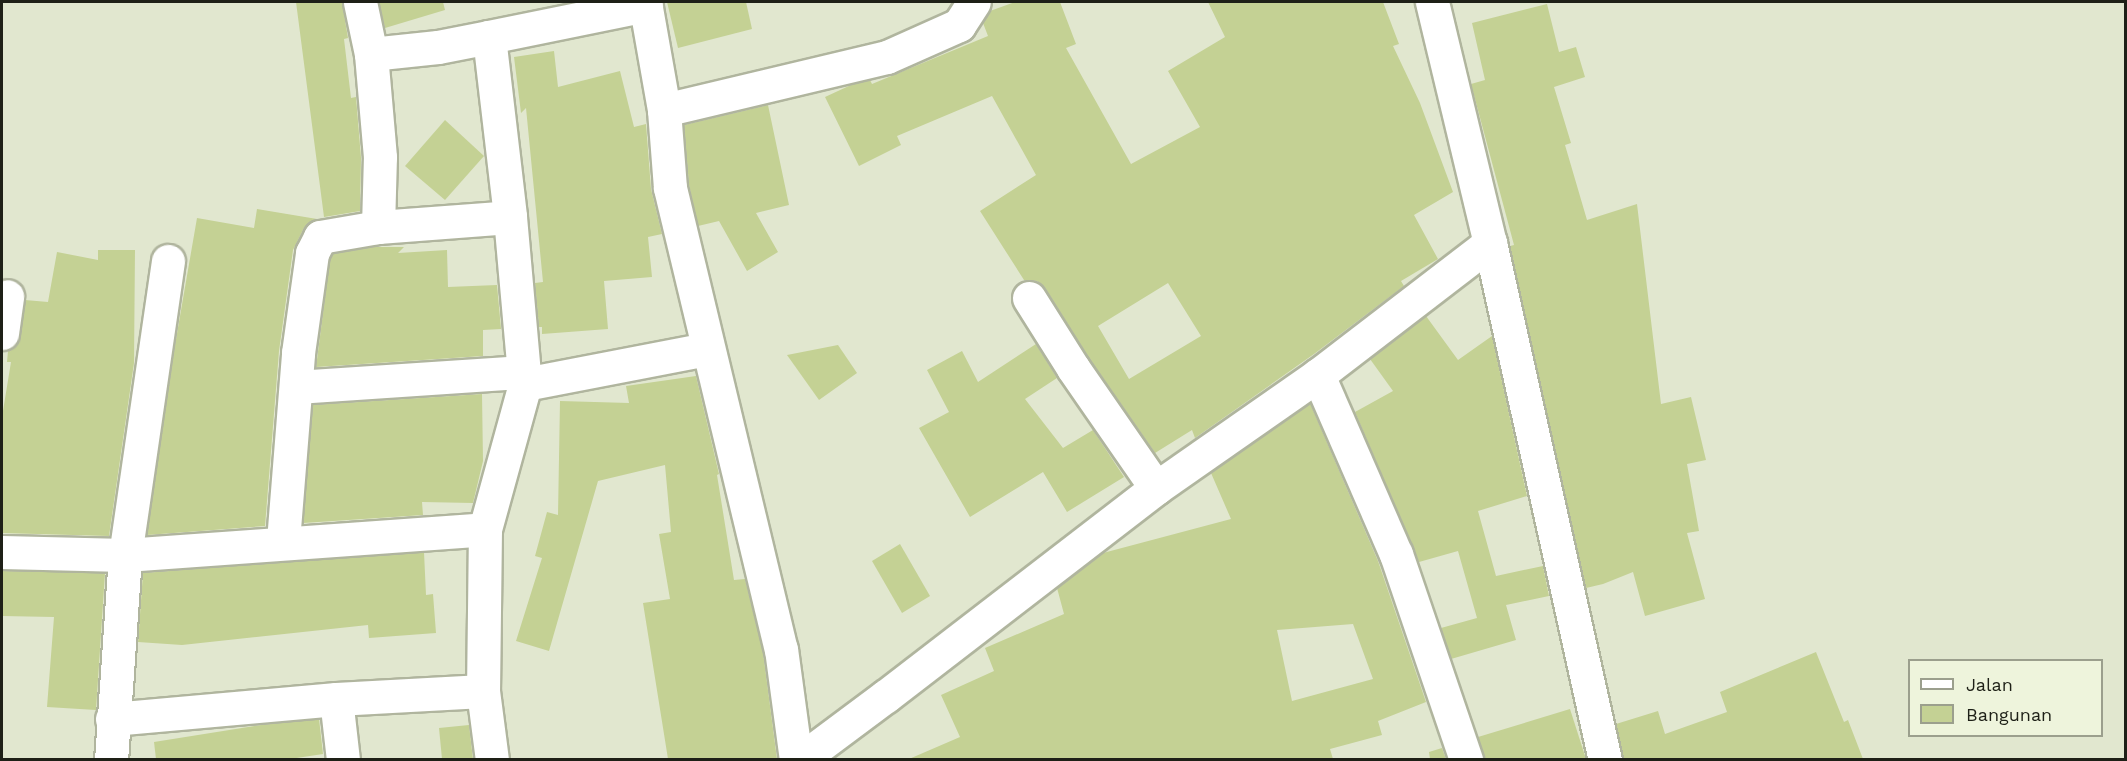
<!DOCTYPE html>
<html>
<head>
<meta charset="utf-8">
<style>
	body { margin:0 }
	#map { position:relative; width:2127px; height:761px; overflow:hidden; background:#e1e7cf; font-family:"Work Sans",sans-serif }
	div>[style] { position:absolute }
	.building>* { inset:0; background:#c4d194 }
	.roads { filter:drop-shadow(2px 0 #b0b59e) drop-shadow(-2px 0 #b0b59e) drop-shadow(0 2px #b0b59e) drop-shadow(0 -2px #b0b59e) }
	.minor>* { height:33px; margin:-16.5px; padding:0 16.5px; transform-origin:16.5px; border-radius:16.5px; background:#fff }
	span { translate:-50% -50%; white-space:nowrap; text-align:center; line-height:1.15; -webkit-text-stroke:6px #eef4dc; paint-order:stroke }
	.frame { position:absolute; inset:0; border:3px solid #1e2017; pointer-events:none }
	.legend { position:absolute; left:1908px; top:659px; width:195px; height:78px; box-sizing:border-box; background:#eef4dc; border:2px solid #9b9f8d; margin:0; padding:8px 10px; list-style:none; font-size:18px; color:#1e2017 }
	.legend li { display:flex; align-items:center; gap:12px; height:30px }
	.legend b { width:30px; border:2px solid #9b9f8d }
</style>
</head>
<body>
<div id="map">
	<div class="building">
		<div style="clip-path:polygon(296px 2px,342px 2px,348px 38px,344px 39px,351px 98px,356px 97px,361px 158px,360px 211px,324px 217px)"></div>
		<div style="clip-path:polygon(379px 2px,443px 2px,445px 10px,385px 28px)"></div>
		<div style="clip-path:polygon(667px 2px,746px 2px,752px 29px,678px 48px)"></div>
		<div style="clip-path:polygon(evenodd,1015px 2px,1060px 2px,1076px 44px,1066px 48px,1131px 164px,1200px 127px,1168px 71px,1225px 37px,1208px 2px,1383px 2px,1399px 44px,1393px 46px,1420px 103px,1453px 192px,1414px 215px,1438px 259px,1401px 281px,1404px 286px,1314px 354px,1195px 438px,1192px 430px,1155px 453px,1089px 358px,1045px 288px,1037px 281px,1024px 280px,980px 211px,1036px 175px,992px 96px,897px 136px,901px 145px,859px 166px,825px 97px,851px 85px,870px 80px,872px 84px,988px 36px,983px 23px,990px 11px,1015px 2px,1168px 283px,1201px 336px,1129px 379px,1098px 326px,1168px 283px)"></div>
		<div style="clip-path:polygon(1547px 4px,1559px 52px,1576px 47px,1585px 77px,1554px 87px,1571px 143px,1565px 145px,1587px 220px,1637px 204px,1661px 404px,1691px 397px,1706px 460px,1687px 464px,1699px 531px,1687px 533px,1705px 599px,1645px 616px,1633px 572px,1603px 584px,1586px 588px,1510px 246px,1514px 245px,1471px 84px,1485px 80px,1472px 23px)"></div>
		<div style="clip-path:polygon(554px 51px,558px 87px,620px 71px,634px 127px,646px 124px,651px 189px,662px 234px,648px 237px,652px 277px,604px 281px,608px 329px,542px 334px,542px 327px,539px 327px,535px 283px,543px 282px,526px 108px,521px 113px,514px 57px)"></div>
		<div style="clip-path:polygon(768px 105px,789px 205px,756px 213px,778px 252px,747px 271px,719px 221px,698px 226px,689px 185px,684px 125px)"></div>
		<div style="clip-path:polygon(445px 120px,484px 156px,445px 200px,405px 166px)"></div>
		<div style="clip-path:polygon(257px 209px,317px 219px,304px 228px,293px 250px,279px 351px,265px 526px,147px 535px,175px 345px,197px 218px,254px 228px)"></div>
		<div style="clip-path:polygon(374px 247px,404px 247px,398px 253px,447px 250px,448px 287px,497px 285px,501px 329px,483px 330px,483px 356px,316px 367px,330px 259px,333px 254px)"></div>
		<div style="clip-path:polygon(98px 250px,135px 250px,134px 363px,109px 536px,2px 533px,2px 417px,11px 362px,7px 362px,8px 351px,16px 345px,20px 336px,25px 300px,48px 302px,57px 252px,98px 260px)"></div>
		<div style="clip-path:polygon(1426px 316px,1458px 360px,1492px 336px,1527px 496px,1478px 511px,1496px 576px,1543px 566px,1549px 596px,1506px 605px,1516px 640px,1451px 659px,1441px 628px,1477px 618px,1458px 551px,1419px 562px,1355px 412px,1393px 391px,1370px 359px)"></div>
		<div style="clip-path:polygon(1036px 344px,1057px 378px,1025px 399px,1063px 448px,1093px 430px,1124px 477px,1067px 512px,1043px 472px,970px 517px,919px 428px,949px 412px,927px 370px,962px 351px,978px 382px)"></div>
		<div style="clip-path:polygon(838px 345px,857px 373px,819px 400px,787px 355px)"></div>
		<div style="clip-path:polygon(696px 376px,719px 474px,717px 475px,734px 580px,745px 579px,763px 652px,777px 759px,668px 759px,643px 603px,670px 599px,659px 534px,671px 532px,665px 465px,598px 481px,549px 651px,516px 641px,542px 558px,535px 556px,547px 512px,558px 515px,560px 401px,629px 403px,626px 386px)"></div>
		<div style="clip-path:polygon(482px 394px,483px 461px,473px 503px,422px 502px,423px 515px,303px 523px,313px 405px)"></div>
		<div style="clip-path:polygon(evenodd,1310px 403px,1378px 561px,1426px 702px,1378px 721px,1382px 735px,1330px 749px,1333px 759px,909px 759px,960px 737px,941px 695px,994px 671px,985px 648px,1064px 614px,1057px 588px,1103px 553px,1231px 519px,1211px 473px,1310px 403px,1353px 624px,1373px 679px,1292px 701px,1277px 630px,1353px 624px)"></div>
		<div style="clip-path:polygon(900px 544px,930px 596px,902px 613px,872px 561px)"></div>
		<div style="clip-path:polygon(424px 552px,426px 595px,433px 594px,436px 633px,369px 638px,368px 625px,182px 645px,138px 642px,143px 573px)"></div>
		<div style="clip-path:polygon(2px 571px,105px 573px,96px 710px,47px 707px,54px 617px,2px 616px)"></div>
		<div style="clip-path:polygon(1816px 652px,1844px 722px,1848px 720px,1863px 759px,1623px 759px,1616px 724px,1658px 711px,1665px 734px,1727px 712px,1720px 692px)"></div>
		<div style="clip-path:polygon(1570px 709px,1586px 759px,1484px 759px,1478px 737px)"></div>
		<div style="clip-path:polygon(319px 719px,323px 754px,290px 759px,156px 759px,154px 742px,261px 725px)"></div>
		<div style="clip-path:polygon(469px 725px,473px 759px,442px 759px,439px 728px)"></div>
		<div style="clip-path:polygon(1442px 748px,1446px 759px,1430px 759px,1429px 752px)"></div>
	</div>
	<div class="roads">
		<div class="minor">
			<div style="left:360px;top:2px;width:53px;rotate:78.1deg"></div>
			<div style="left:371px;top:54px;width:67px;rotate:-6deg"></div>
			<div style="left:438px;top:47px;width:52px;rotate:-11.1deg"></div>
			<div style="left:489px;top:37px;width:181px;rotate:83.3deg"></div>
			<div style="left:510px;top:217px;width:168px;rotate:84.9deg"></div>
			<div style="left:525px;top:384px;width:150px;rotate:105.4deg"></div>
			<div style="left:485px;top:529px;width:162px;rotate:90.7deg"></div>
			<div style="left:483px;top:691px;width:70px;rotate:82.6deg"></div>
			<div style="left:645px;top:2px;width:110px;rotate:80deg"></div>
			<div style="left:664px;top:110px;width:78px;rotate:85.6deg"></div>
			<div style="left:670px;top:188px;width:474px;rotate:76.5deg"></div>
			<div style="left:781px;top:649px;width:112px;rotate:82.3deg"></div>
			<div style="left:1432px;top:2px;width:248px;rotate:76.5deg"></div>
			<div style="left:1490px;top:243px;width:530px;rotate:77.46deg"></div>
			<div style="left:489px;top:37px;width:160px;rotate:-11.5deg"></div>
			<div style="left:664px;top:110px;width:229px;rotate:-13.4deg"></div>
			<div style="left:887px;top:57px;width:79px;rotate:-24deg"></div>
			<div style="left:959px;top:25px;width:27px;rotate:-57deg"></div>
			<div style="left:378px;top:227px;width:132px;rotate:-4.3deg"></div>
			<div style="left:168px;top:261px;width:297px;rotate:98.3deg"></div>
			<div style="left:125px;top:555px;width:361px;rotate:-4.1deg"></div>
			<div style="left:1029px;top:298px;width:83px;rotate:57.8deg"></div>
			<div style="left:1073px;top:368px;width:146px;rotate:55.3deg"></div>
			<div style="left:2px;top:333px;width:37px;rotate:-82deg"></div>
			<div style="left:1318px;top:375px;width:195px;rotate:66.5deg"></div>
			<div style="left:1396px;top:554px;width:218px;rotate:71.2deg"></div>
			<div style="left:525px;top:384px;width:185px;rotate:-10.9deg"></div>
			<div style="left:296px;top:387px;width:228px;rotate:-3.8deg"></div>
			<div style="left:283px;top:541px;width:189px;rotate:-85.4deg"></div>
			<div style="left:298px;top:353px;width:101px;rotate:-82deg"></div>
			<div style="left:312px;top:253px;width:18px;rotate:-63deg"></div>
			<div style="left:320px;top:237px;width:59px;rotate:-9.8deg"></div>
			<div style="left:378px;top:227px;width:70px;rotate:-88.4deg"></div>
			<div style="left:380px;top:157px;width:103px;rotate:-95deg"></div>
			<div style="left:2px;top:552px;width:123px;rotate:1.4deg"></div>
			<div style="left:125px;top:555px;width:205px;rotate:93.9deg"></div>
			<div style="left:112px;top:719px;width:225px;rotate:-5.1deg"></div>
			<div style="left:343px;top:760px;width:61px;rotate:-96.5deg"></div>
			<div style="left:336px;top:699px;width:147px;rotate:-3.1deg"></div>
			<div style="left:800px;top:760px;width:107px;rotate:-36.7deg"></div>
			<div style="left:886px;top:696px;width:341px;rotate:-37.6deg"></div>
			<div style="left:1156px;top:488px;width:198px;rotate:-34.9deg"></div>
			<div style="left:1318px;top:375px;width:217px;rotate:-37.5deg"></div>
		</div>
	</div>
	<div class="frame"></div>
	<ul class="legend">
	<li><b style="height:8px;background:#fff"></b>Jalan</li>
	<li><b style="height:16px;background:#c4d194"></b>Bangunan</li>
	</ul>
</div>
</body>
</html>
